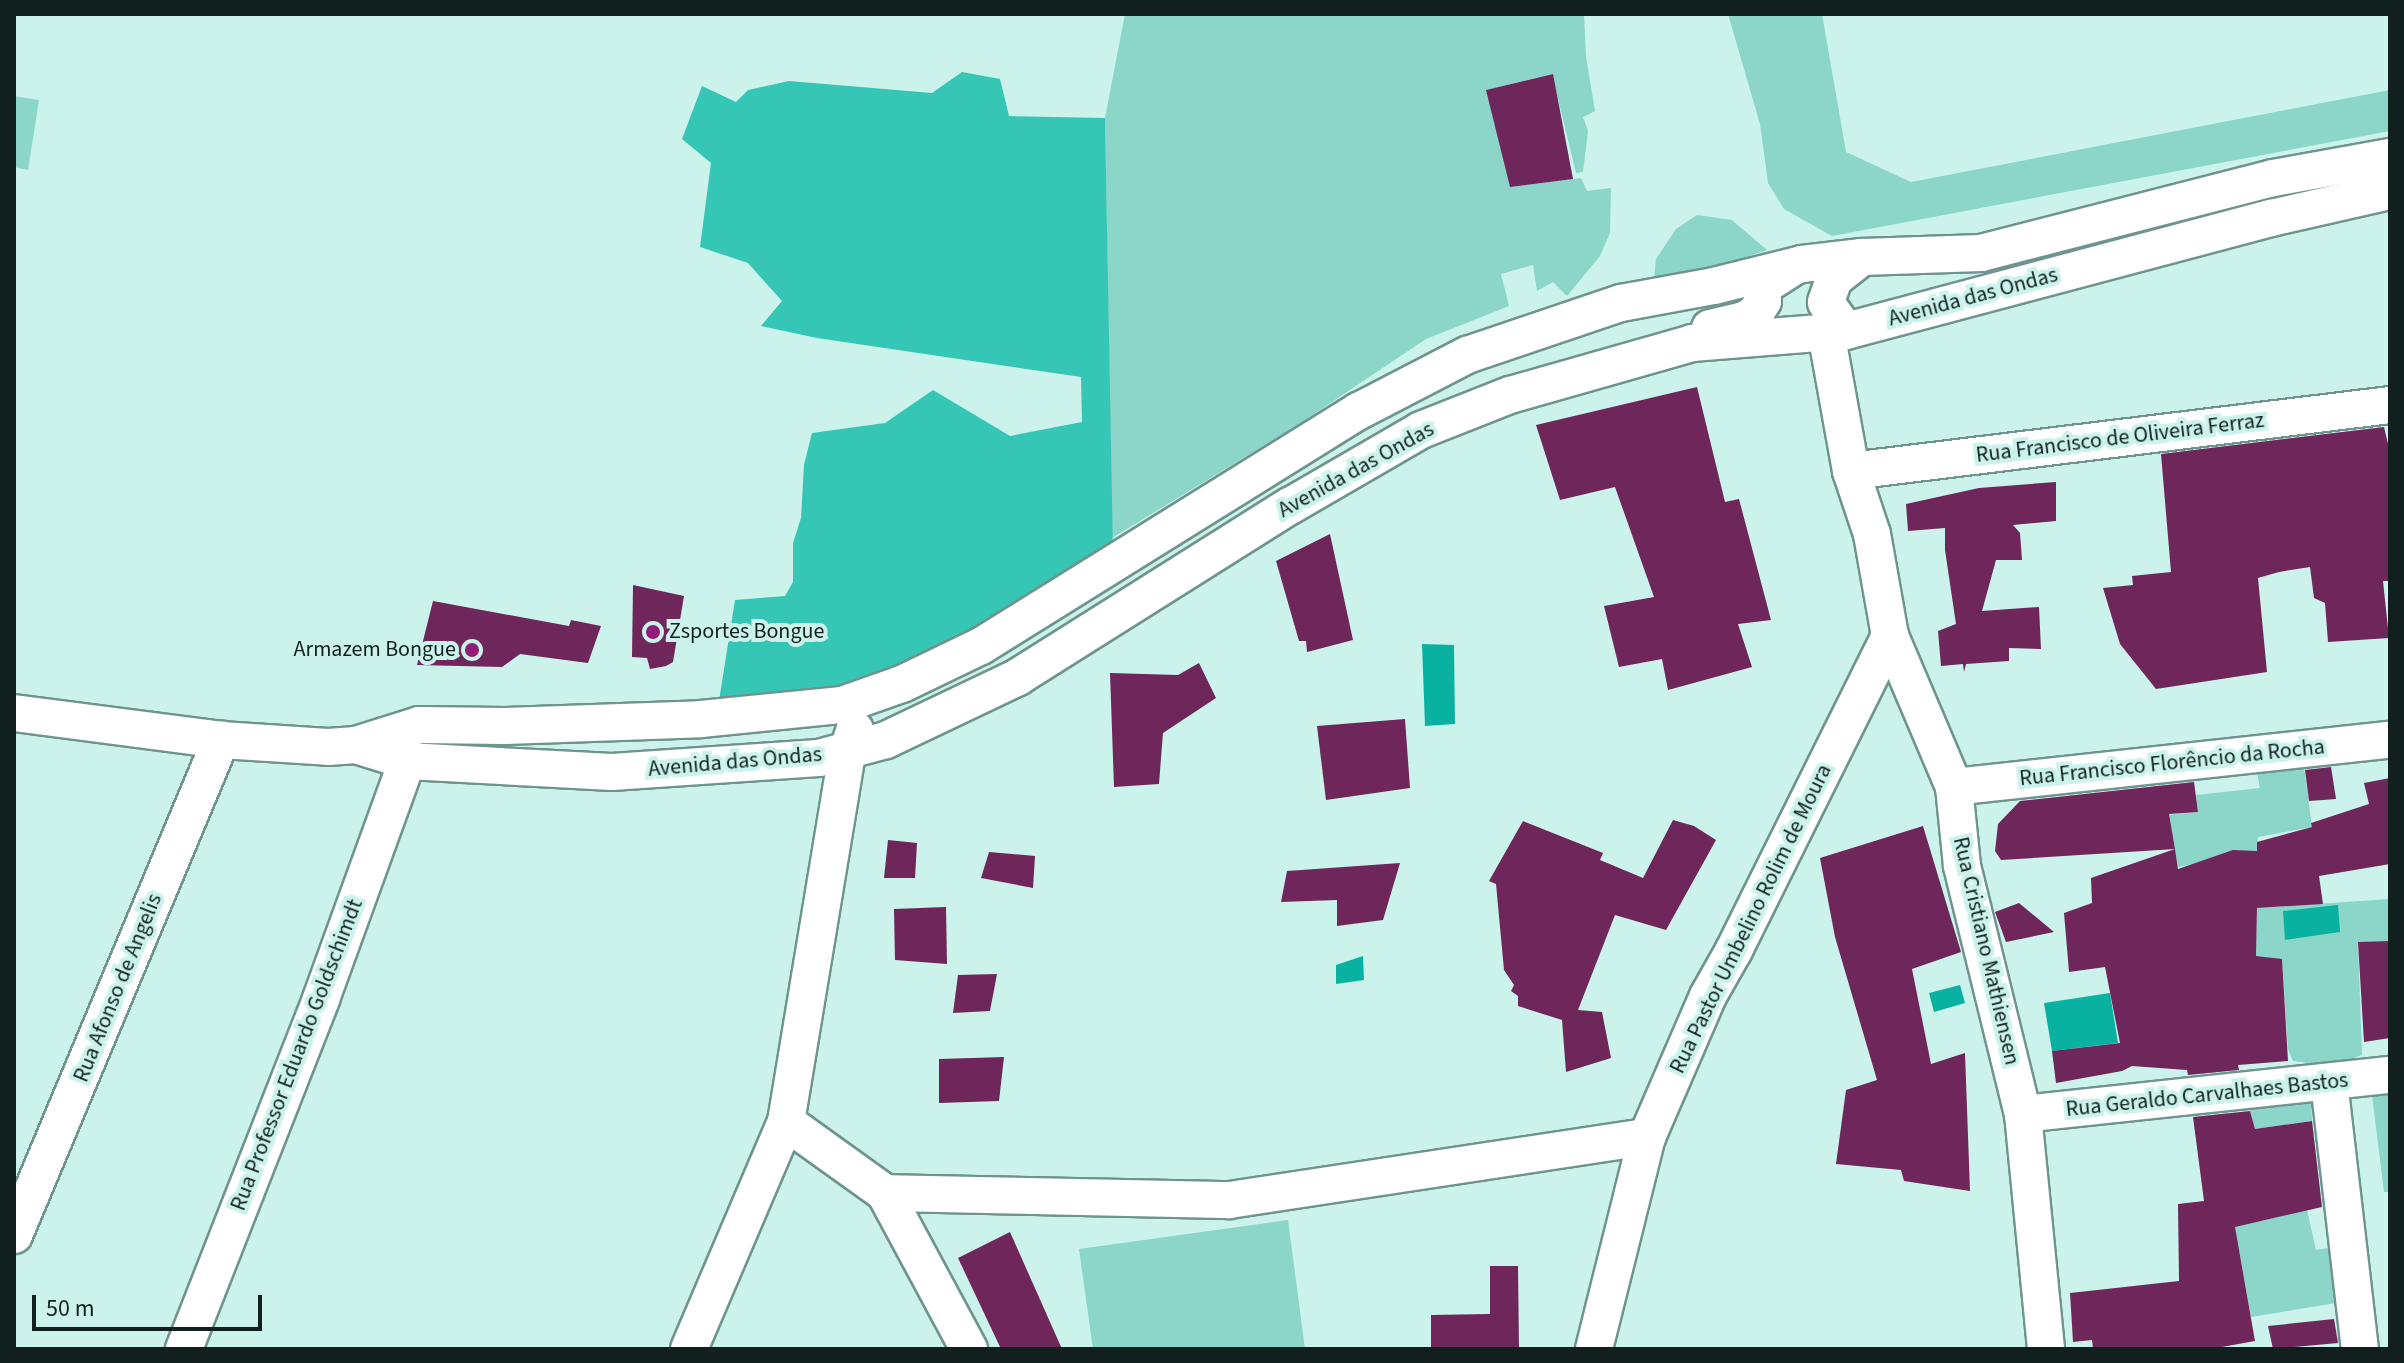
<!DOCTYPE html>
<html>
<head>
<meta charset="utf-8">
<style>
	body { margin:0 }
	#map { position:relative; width:2404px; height:1363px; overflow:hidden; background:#cbf3eb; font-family:"Source Sans 3",sans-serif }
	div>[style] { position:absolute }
	.green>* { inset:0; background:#8bd5c9 }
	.forest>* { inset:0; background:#36c6b5 }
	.water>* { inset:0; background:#09b1a1 }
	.building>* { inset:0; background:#6e265b }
	.roads { filter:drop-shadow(2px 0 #6f948e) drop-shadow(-2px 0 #6f948e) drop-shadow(0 2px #6f948e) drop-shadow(0 -2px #6f948e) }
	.street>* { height:36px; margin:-18px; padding:0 18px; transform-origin:18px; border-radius:18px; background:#fff }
	.dots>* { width:22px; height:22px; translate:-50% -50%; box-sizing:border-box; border:4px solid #cbf3eb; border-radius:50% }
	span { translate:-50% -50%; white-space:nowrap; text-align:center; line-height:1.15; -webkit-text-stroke:8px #cbf3eb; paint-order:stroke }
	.street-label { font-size:22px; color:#11201e }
	.poi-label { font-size:22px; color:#11201e }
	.left { translate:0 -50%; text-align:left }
	.right { translate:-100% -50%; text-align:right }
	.frame { position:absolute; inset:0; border:16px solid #11201e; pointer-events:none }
	.scale { position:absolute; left:32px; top:1295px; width:230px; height:36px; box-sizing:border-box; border:4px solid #11201e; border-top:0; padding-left:10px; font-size:24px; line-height:28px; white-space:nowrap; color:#11201e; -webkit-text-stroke:6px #cbf3eb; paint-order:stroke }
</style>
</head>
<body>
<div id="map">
	<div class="green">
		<div style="clip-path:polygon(1125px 14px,1584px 14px,1586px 57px,1595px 111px,1583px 117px,1588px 131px,1583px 172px,1576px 173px,1552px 74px,1487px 90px,1510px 187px,1581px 178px,1587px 191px,1611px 188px,1610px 233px,1600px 256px,1567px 296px,1553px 282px,1537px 291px,1533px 265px,1501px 274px,1509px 306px,1426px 339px,1302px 422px,1112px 538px,1105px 118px)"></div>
		<div style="clip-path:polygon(1728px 14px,1822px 14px,1846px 152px,1911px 182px,2390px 90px,2390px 131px,1832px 236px,1784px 209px,1768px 183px,1760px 124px)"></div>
		<div style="clip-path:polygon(14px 96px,39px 100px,28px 170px,14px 167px)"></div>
		<div style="clip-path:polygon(1697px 215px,1732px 220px,1767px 250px,1723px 265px,1654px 280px,1656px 259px,1676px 229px)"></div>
		<div style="clip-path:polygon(2256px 767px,2304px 767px,2312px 827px,2258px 837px,2257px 851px,2178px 867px,2173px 837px,2145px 817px,2198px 812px,2196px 795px,2260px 788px)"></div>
		<div style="clip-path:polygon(2390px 899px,2390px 941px,2358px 943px,2362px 1055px,2333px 1066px,2293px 1061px,2288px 1049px,2282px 960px,2256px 956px,2257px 908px)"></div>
		<div style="clip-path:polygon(2390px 1092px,2390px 1192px,2384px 1192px,2372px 1095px)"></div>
		<div style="clip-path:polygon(2311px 1095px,2312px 1121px,2255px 1129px,2248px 1104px)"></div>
		<div style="clip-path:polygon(2254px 1193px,2262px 1221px,2307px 1210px,2316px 1250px,2335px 1247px,2342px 1302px,2251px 1317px,2240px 1255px,2219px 1199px)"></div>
		<div style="clip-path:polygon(1288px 1220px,1305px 1349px,1093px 1349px,1079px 1249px)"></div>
	</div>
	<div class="forest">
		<div style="clip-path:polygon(962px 72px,1000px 79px,1009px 116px,1105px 118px,1113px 554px,977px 632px,842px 692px,718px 707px,735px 600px,785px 596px,793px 582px,793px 543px,801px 518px,804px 465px,812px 433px,885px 423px,933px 390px,1010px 436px,1082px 422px,1081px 377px,817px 338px,761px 326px,782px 301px,748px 263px,700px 247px,711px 163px,682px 139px,702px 86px,736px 102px,748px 90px,789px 81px,932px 93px)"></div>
	</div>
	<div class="water">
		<div style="clip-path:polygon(1422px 644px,1454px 645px,1455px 724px,1425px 726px)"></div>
		<div style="clip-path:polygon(2338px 905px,2340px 932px,2285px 940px,2283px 911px)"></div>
		<div style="clip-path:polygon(1363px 956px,1364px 980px,1336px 984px,1336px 965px)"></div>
		<div style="clip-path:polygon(1960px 985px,1965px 1003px,1934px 1012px,1929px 993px)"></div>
		<div style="clip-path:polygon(2110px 993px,2118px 1043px,2052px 1051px,2044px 1003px)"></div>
	</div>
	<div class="building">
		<div style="clip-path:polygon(1553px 74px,1573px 179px,1510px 187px,1486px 90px)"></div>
		<div style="clip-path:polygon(1697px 387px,1725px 502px,1739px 499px,1771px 620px,1738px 624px,1752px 667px,1668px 690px,1662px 659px,1619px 667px,1604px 606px,1654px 597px,1615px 487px,1560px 500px,1536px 425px)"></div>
		<div style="clip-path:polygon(2384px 427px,2390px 452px,2390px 581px,2383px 581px,2389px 638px,2328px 642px,2325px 603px,2314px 598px,2310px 567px,2279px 572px,2258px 578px,2267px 672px,2156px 689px,2120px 644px,2103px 588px,2133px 585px,2132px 576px,2171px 572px,2161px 454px)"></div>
		<div style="clip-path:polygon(2056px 482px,2056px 521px,2013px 525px,2020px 533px,2022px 560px,1996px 560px,1982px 611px,2039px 607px,2041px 649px,2009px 648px,2009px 661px,1966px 664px,1964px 672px,1963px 664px,1941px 666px,1938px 631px,1956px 624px,1945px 550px,1945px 528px,1908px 531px,1906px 504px,1979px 488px)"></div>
		<div style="clip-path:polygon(1330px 534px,1353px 640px,1307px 652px,1306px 641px,1299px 641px,1276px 561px)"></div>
		<div style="clip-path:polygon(633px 585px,684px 596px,673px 662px,666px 666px,650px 669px,647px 658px,632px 657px)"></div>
		<div style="clip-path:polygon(433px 601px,569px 626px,571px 620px,601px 626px,588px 663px,520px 654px,502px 667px,417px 665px)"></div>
		<div style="clip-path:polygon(1199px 663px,1216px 698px,1163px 733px,1159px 784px,1114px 787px,1110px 673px,1178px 675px)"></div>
		<div style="clip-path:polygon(1405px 719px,1410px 788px,1326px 800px,1317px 726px)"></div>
		<div style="clip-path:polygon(2331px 767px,2336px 799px,2309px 801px,2305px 770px)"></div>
		<div style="clip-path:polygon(2390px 778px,2390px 864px,2319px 876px,2323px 904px,2257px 908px,2256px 956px,2282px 959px,2288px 1061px,2238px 1065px,2239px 1070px,2188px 1075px,2187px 1070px,2132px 1066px,2122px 1071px,2056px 1083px,2052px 1051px,2120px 1043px,2105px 967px,2069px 972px,2064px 913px,2092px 903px,2091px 878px,2175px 849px,2178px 869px,2233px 850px,2257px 851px,2257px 842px,2312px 827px,2311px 823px,2369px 804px,2364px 783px)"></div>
		<div style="clip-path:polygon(2194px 782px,2198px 812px,2169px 814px,2175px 849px,2001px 860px,1995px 851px,1998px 824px,2020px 801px)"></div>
		<div style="clip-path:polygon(1673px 820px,1694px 826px,1716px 840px,1666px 930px,1615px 915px,1578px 1010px,1602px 1012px,1611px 1058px,1566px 1072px,1562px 1020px,1518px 1006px,1518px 996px,1511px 991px,1514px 985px,1504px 970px,1496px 884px,1489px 881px,1523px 821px,1603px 853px,1600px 860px,1643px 878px)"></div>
		<div style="clip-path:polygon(1923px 826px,1961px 952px,1912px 969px,1931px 1064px,1965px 1053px,1970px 1191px,1904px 1181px,1901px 1170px,1836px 1164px,1846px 1090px,1877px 1080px,1835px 937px,1820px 858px)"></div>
		<div style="clip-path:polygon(888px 840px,917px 843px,915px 878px,884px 878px)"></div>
		<div style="clip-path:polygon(989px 852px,1035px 856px,1033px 888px,981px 878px)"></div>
		<div style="clip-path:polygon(1400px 863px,1383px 920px,1337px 926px,1337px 900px,1281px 902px,1287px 871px)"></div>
		<div style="clip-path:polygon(2019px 903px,2054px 932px,2006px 942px,1995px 912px)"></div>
		<div style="clip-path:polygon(946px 907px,947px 964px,895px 960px,894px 909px)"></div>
		<div style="clip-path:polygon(2390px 941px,2390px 1038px,2364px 1042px,2358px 942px)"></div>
		<div style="clip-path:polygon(997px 974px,990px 1011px,953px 1013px,958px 975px)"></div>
		<div style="clip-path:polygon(1004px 1057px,999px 1101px,939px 1103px,939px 1059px)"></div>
		<div style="clip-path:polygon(2250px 1111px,2255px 1129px,2312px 1121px,2322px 1207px,2235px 1227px,2255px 1341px,2211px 1349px,2093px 1349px,2092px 1340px,2073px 1342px,2070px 1293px,2179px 1281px,2178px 1204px,2204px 1201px,2193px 1117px)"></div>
		<div style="clip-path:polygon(1010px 1232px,1062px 1349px,1001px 1349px,958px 1258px)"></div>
		<div style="clip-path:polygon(1490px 1266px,1518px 1266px,1519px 1349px,1431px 1349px,1431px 1315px,1490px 1314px)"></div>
		<div style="clip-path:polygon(2334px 1319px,2338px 1343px,2273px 1349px,2268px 1326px)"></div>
	</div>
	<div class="roads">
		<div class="street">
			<div style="left:1710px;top:328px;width:35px;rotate:-13deg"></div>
			<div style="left:1744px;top:320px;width:13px;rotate:-29deg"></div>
			<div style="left:1755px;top:314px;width:15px;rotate:-58deg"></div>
			<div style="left:1763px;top:301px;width:13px;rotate:-99deg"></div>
			<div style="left:1761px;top:288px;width:37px;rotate:-33deg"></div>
			<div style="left:1846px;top:331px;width:35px;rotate:-125deg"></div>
			<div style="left:1826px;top:302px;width:24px;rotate:-71deg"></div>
			<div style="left:1834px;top:279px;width:36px;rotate:-38deg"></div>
			<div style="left:1826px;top:332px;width:141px;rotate:79.8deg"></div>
			<div style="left:1851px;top:471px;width:66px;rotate:71.6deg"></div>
			<div style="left:1872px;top:534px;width:104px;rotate:80deg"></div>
			<div style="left:1890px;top:636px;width:164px;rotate:67deg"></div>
			<div style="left:1954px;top:787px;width:79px;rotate:84.2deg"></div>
			<div style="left:1962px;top:866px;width:255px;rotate:76.2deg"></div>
			<div style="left:2023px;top:1114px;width:236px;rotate:84.4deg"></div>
			<div style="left:1851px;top:471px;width:543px;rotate:-6.98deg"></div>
			<div style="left:14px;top:713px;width:209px;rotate:7.4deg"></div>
			<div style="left:221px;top:740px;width:107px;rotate:3.7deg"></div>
			<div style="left:328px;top:747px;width:28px;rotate:-4deg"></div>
			<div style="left:356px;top:745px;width:66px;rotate:-17.6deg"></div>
			<div style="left:419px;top:725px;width:86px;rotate:0.7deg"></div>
			<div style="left:505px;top:726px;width:196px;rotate:-2deg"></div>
			<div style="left:701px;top:719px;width:142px;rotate:-5.7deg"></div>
			<div style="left:842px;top:705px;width:64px;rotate:-19.3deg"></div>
			<div style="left:902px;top:684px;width:88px;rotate:-25.7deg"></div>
			<div style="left:981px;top:646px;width:445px;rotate:-31.9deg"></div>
			<div style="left:1359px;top:411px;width:122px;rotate:-27.4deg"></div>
			<div style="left:1467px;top:355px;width:163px;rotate:-18.7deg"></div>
			<div style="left:1621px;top:303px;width:95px;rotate:-10.4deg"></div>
			<div style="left:1714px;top:286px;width:91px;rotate:-14deg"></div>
			<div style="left:1802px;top:264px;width:60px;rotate:-6.7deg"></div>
			<div style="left:1862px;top:257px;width:119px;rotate:-1.9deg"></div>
			<div style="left:1981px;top:253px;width:301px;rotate:-14.4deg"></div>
			<div style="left:2273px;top:178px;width:119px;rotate:-10.2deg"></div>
			<div style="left:356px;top:745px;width:53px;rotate:17.4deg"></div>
			<div style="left:407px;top:761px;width:205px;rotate:3.1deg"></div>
			<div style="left:612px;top:772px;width:207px;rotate:-3.9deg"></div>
			<div style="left:819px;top:758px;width:69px;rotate:-15deg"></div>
			<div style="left:886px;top:740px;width:146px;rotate:-25.5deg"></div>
			<div style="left:1018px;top:677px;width:321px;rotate:-32.2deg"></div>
			<div style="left:1290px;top:506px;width:151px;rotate:-30.1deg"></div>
			<div style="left:1421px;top:430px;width:96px;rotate:-21.5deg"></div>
			<div style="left:1510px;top:395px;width:189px;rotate:-15.9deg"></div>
			<div style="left:1692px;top:343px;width:154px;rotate:-4.5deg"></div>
			<div style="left:1846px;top:331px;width:440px;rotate:-14.9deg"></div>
			<div style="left:2271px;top:218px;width:122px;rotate:-12.8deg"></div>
			<div style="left:1954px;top:787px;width:439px;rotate:-6.2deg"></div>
			<div style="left:2329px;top:1082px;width:269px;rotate:83.4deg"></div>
			<div style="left:2023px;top:1114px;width:369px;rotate:-6.1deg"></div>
			<div style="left:786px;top:1122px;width:122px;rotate:35.6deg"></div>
			<div style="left:885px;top:1193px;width:177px;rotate:61.7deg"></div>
			<div style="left:885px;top:1193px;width:344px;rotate:1.2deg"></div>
			<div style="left:1229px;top:1200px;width:423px;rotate:-8.6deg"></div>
			<div style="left:14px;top:1235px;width:537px;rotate:-67.31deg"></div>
			<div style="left:184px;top:1349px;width:376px;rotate:-68.6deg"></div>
			<div style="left:321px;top:999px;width:253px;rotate:-70.1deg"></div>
			<div style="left:689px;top:1349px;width:247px;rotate:-66.9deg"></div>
			<div style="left:786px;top:1122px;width:378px;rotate:-80.6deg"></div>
			<div style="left:848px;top:749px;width:21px;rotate:-71deg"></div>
			<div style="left:1594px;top:1349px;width:219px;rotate:-76deg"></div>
			<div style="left:1647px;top:1137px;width:154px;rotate:-66.6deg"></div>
			<div style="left:1708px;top:996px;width:53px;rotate:-60.5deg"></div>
			<div style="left:1734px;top:950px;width:351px;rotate:-63.6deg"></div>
		</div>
	</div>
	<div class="dots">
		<div style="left:653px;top:632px;background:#931b78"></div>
		<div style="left:472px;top:650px;background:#931b78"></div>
	</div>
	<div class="street-label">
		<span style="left:1973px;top:297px;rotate:-15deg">Avenida das Ondas</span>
		<span style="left:2120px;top:438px;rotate:-7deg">Rua Francisco de Oliveira Ferraz</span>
		<span style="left:1356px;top:470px;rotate:-29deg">Avenida das Ondas</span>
		<span style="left:735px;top:762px;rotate:-5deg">Avenida das Ondas</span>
		<span style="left:2172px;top:763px;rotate:-6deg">Rua Francisco Florêncio da Rocha</span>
		<span style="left:1751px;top:919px;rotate:-64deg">Rua Pastor Umbelino Rolim de Moura</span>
		<span style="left:1986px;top:951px;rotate:77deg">Rua Cristiano Mathiensen</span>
		<span style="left:118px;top:988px;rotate:-68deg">Rua Afonso de Angelis</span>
		<span style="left:297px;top:1055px;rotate:-69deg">Rua Professor Eduardo Goldschimdt</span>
		<span style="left:2207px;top:1095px;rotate:-6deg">Rua Geraldo Carvalhaes Bastos</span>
	</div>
	<div class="poi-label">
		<span class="left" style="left:669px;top:632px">Zsportes Bongue</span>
		<span class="right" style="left:456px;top:650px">Armazem Bongue</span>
	</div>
	<div class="frame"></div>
	<div class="scale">50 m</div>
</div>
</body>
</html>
